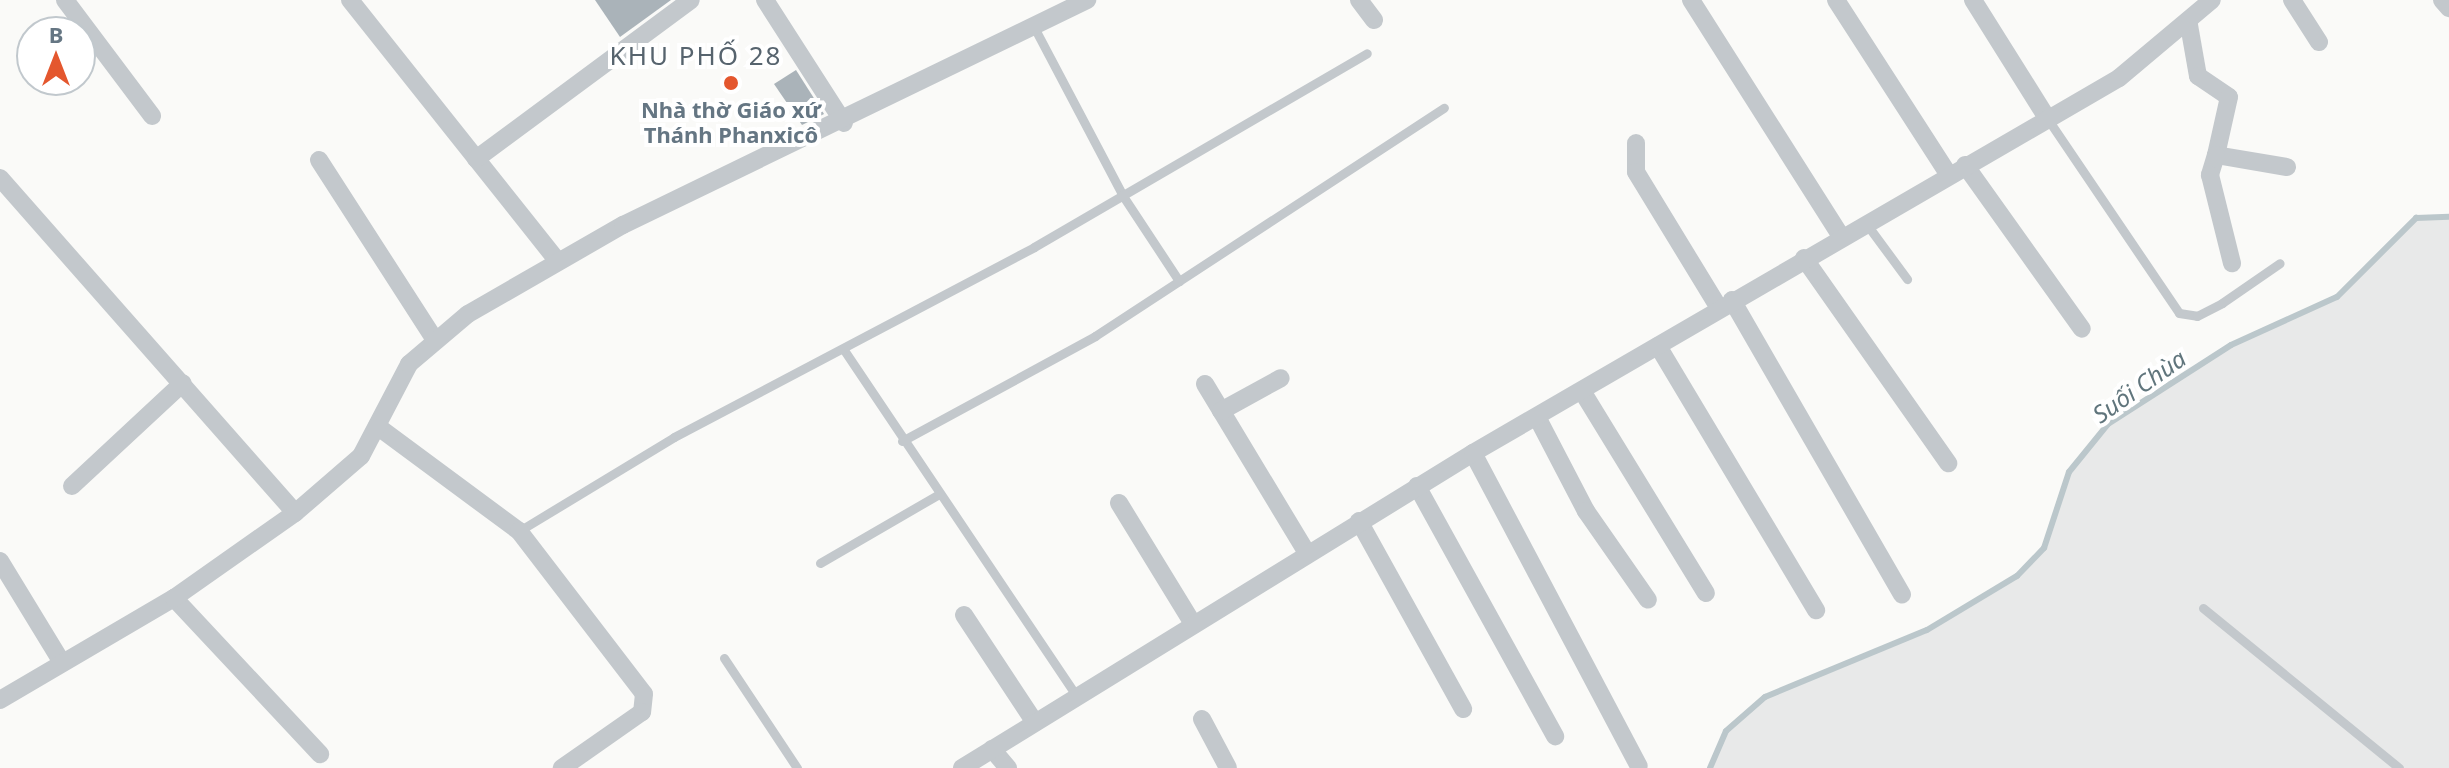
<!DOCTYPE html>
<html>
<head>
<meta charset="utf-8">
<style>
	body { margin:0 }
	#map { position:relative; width:2449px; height:768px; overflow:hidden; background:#fafaf8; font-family:"Noto Sans",sans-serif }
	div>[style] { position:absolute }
	.built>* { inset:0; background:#e8e9e9 }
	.stream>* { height:6px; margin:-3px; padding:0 3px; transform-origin:3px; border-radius:3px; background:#bbc7cb }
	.building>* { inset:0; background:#aab3b9 }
	.service>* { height:9px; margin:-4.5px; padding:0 4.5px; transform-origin:4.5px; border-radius:4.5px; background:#c3c8cc }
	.minor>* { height:18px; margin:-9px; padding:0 9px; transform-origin:9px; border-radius:9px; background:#c3c8cc }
	.dots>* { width:22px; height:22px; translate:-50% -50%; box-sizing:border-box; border:4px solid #fff; border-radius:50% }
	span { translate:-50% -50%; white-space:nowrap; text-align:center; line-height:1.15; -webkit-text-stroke:8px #fff; paint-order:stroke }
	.poi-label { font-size:22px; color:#657683; font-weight:700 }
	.water-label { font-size:24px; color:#60757c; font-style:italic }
	.quarter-label { font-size:26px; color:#57646e; letter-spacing:2px }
	.north { position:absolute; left:16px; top:16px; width:80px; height:80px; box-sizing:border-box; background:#fff; border:2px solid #c1c8cd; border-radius:50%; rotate:0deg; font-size:22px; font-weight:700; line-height:32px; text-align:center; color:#657683 }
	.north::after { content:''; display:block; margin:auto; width:28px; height:36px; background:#e4572e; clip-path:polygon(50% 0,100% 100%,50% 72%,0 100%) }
</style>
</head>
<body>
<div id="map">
	<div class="built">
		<div style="clip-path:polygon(2449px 217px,2449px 768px,1710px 768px,1726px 731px,1765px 697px,1926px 630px,2017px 576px,2044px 548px,2069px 472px,2108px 424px,2231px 345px,2337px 297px,2416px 218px)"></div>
	</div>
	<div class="stream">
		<div style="left:1710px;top:768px;width:40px;rotate:-66.6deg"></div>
		<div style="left:1726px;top:731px;width:52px;rotate:-41.1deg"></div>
		<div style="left:1765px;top:697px;width:175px;rotate:-22.5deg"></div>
		<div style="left:1927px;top:630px;width:105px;rotate:-31deg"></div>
		<div style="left:2017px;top:576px;width:39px;rotate:-46deg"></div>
		<div style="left:2044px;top:548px;width:80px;rotate:-71.8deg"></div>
		<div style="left:2069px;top:472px;width:62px;rotate:-50.9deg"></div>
		<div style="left:2108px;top:424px;width:146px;rotate:-32.7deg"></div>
		<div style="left:2231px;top:345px;width:116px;rotate:-24.4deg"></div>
		<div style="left:2337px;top:297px;width:112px;rotate:-45deg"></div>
		<div style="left:2416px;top:218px;width:33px;rotate:-2deg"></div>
	</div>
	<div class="building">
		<div style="clip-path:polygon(595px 0,671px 0,620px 37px)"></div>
		<div style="clip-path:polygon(796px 70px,824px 114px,802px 125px,774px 84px)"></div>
	</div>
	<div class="service">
		<div style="left:1035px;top:29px;width:189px;rotate:62.2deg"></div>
		<div style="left:1123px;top:196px;width:102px;rotate:56.6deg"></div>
		<div style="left:2047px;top:118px;width:235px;rotate:55.9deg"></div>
		<div style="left:2179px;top:313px;width:18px;rotate:9deg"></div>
		<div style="left:2197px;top:316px;width:28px;rotate:-27deg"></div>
		<div style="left:2222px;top:303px;width:70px;rotate:-34.6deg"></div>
		<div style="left:1865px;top:222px;width:71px;rotate:53.6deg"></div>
		<div style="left:844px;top:350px;width:416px;rotate:56.1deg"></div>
		<div style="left:902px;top:441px;width:220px;rotate:-28.5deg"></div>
		<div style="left:1095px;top:336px;width:417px;rotate:-33.2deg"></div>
		<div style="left:519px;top:531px;width:181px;rotate:-31.2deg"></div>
		<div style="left:674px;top:437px;width:407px;rotate:-27.8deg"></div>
		<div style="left:1034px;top:247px;width:385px;rotate:-30.2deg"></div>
		<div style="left:820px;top:563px;width:138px;rotate:-30.1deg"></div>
		<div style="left:2203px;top:608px;width:253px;rotate:39.2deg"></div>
		<div style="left:724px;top:658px;width:132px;rotate:56.4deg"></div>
	</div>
	<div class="minor">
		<div style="left:65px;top:0;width:145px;rotate:53.1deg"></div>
		<div style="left:350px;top:0;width:332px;rotate:51.5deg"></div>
		<div style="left:765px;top:0;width:146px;rotate:57.3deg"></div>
		<div style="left:1359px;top:0;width:25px;rotate:53deg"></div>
		<div style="left:1691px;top:0;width:280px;rotate:57.6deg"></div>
		<div style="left:1836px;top:0;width:207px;rotate:57.2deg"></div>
		<div style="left:1973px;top:0;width:139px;rotate:57.9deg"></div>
		<div style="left:2292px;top:0;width:50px;rotate:57.3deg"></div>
		<div style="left:2442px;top:0;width:11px;rotate:49deg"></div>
		<div style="left:2189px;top:25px;width:52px;rotate:80deg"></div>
		<div style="left:2198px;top:76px;width:37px;rotate:34deg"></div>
		<div style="left:2229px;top:97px;width:59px;rotate:102.6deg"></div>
		<div style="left:2216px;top:155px;width:72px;rotate:9.6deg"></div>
		<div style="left:1636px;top:143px;width:29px;rotate:90deg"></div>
		<div style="left:1636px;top:172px;width:159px;rotate:58.6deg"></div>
		<div style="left:2216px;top:155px;width:21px;rotate:107deg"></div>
		<div style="left:2210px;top:175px;width:91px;rotate:76deg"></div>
		<div style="left:476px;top:159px;width:267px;rotate:-36.5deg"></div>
		<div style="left:319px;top:160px;width:211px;rotate:57.2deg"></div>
		<div style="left:1965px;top:165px;width:201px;rotate:54.5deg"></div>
		<div style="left:0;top:178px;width:446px;rotate:48.6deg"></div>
		<div style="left:1804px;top:258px;width:251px;rotate:54.9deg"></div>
		<div style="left:1732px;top:300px;width:340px;rotate:60deg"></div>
		<div style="left:1658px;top:346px;width:308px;rotate:59.1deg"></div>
		<div style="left:1205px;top:384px;width:197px;rotate:58.9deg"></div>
		<div style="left:1582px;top:391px;width:237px;rotate:58.5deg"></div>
		<div style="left:1221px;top:411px;width:68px;rotate:-28.8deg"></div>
		<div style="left:1537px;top:417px;width:106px;rotate:62.5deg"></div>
		<div style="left:1586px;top:511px;width:108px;rotate:55.1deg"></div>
		<div style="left:377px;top:426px;width:177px;rotate:36.5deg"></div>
		<div style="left:519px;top:531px;width:205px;rotate:52.5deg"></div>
		<div style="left:644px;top:694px;width:18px;rotate:96deg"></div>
		<div style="left:642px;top:712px;width:98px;rotate:145deg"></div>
		<div style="left:1473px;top:453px;width:354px;rotate:62.1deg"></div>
		<div style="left:72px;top:486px;width:151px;rotate:-42.9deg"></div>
		<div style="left:1417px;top:486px;width:286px;rotate:61.1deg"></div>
		<div style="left:1119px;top:503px;width:140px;rotate:58.5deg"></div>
		<div style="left:1359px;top:521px;width:215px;rotate:61deg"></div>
		<div style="left:0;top:561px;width:117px;rotate:58.6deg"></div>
		<div style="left:174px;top:598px;width:214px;rotate:46.9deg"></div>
		<div style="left:964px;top:615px;width:127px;rotate:56.6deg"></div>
		<div style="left:0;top:700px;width:202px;rotate:-30.4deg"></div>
		<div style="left:174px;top:598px;width:148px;rotate:-35.1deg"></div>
		<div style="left:295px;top:513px;width:87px;rotate:-40.8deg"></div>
		<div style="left:361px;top:456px;width:104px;rotate:-62.4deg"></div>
		<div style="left:409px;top:364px;width:77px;rotate:-40.3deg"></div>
		<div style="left:468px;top:314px;width:179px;rotate:-29.9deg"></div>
		<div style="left:623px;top:225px;width:516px;rotate:-25.87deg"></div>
		<div style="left:1202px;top:719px;width:55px;rotate:62deg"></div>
		<div style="left:992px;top:749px;width:25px;rotate:50deg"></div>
		<div style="left:962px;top:768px;width:600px;rotate:-31.65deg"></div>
		<div style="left:1473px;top:453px;width:747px;rotate:-30.13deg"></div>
		<div style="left:2119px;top:78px;width:121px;rotate:-40deg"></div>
	</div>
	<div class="dots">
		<div style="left:731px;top:83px;background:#e4572e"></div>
	</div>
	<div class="poi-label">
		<span style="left:731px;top:122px">Nhà thờ Giáo xứ<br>Thánh Phanxicô</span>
	</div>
	<div class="water-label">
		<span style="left:2139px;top:386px;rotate:-35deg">Suối Chùa</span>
	</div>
	<div class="quarter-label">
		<span style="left:696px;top:56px">KHU PHỐ 28</span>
	</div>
	<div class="north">B</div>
</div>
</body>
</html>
